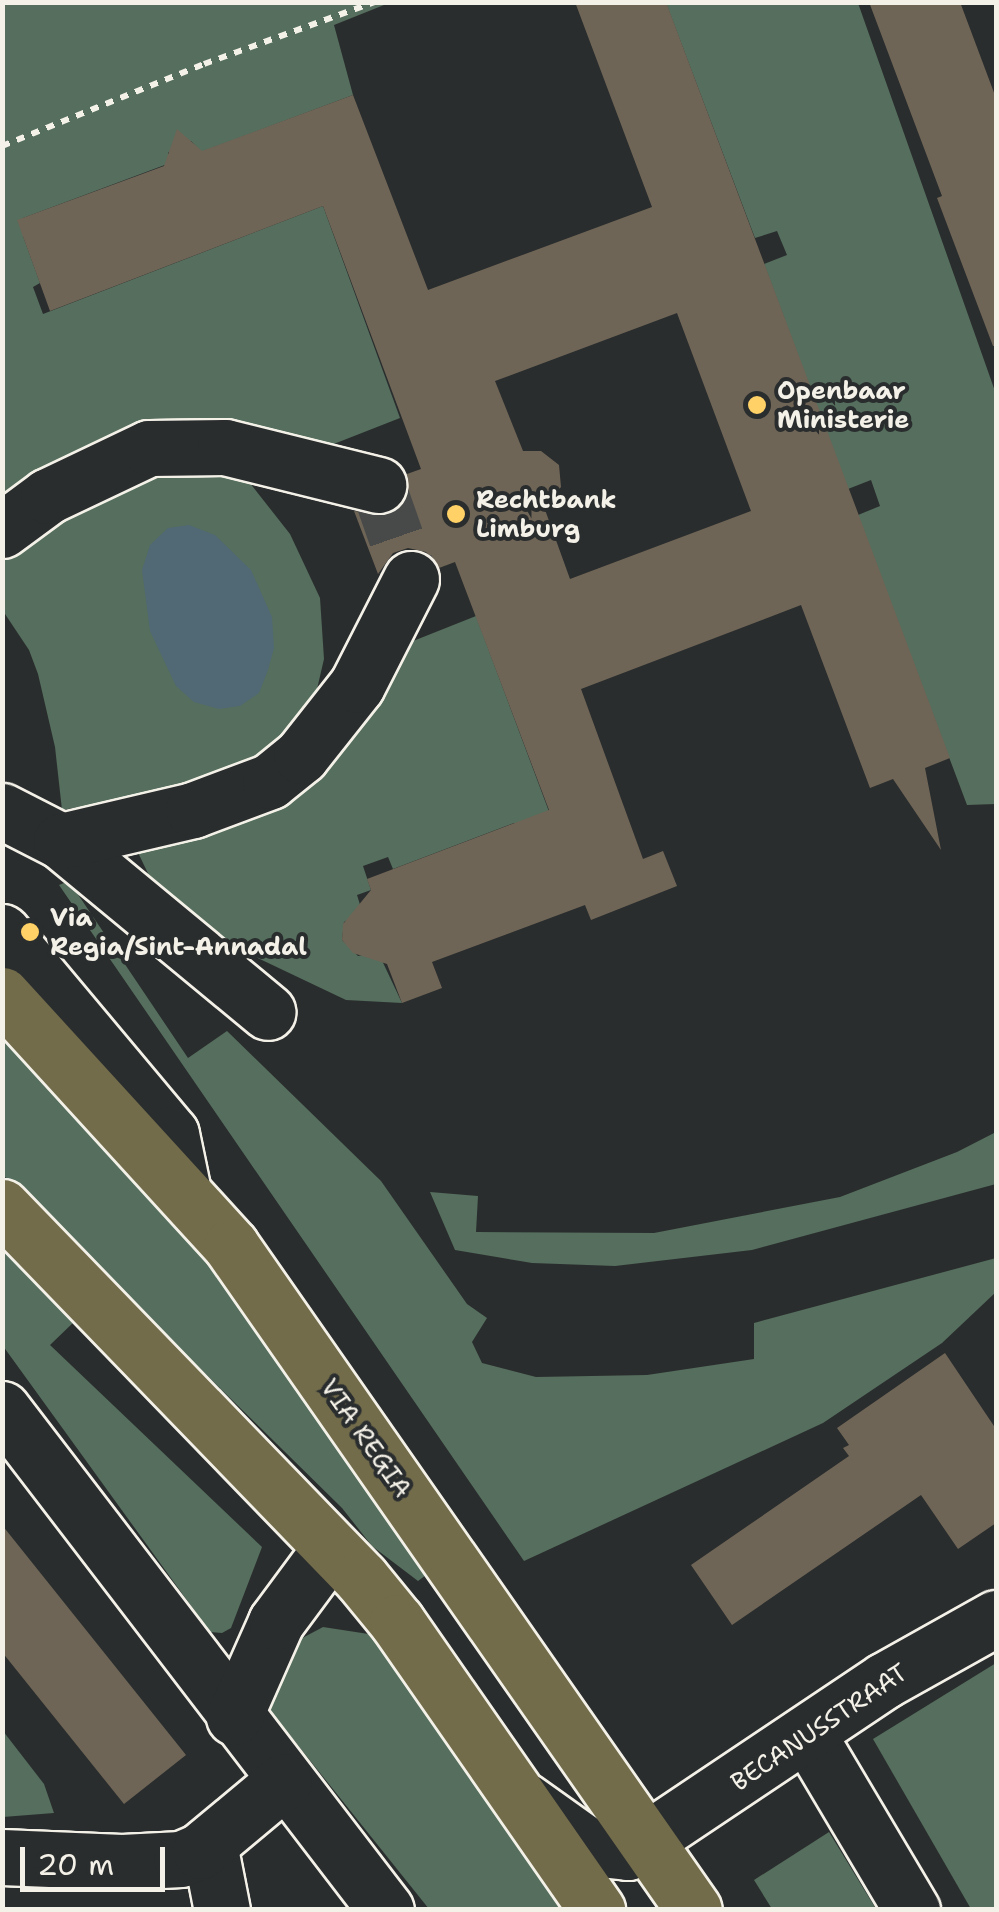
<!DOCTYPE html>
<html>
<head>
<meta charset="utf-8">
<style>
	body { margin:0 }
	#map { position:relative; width:999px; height:1912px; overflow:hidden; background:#2a2d2e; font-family:"Shantell Sans",sans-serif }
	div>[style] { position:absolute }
	.green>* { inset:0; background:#556e5d }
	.water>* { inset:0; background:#516975 }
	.building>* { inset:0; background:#6f6556 }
	.minor-tunnel>* { height:55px; margin-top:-27.5px; transform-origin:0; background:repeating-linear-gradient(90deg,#484a4a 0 55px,transparent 0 83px) }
	.path>* { height:6px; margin-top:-3px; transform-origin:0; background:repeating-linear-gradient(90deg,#f4f1e8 0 8px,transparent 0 16px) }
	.roads { filter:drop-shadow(2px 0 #f4f1e8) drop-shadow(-2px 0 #f4f1e8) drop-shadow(0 2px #f4f1e8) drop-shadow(0 -2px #f4f1e8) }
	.minor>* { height:55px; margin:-27.5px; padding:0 27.5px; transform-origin:27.5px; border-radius:27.5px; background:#2a2d2e }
	.major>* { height:55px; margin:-27.5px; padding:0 27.5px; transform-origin:27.5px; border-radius:27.5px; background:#726c4b }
	.dots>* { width:28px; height:28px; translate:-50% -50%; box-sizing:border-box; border:5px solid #2a2d2e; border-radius:50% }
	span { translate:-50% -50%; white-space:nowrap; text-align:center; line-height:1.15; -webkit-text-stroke:8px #2a2d2e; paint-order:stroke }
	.poi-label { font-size:25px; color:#f4f1e8; font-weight:700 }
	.left { translate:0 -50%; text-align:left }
	.street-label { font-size:25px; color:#f4f1e8 }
	.frame { position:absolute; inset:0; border:5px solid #f4f1e8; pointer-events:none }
	.scale { position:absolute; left:20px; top:1847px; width:145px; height:45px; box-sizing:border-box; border:5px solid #f4f1e8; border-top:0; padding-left:12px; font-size:30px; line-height:35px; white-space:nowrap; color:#f4f1e8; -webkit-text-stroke:8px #2a2d2e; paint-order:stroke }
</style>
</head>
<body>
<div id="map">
	<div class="green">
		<div style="clip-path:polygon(2px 3px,389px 3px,334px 25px,353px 95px,201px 152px,191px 141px,177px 142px,168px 153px,170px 163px,23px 218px,23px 236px,40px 283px,33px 287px,43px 314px,323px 206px,400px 418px,321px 449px,239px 423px,3px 504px)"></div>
		<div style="clip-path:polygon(666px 3px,858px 3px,996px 394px,996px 804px,967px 805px,858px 515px,880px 506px,871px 480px,848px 489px,764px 264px,787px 255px,777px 231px,755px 238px)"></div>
		<div style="clip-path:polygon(142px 460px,242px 473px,290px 534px,320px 598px,324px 659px,311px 715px,245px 779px,62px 810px,55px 747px,38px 674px,29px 650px,3px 611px,3px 556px)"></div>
		<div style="clip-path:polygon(476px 616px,557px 833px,514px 823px,393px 869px,388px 857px,363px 866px,371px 890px,357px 895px,362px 911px,344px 922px,342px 940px,358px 956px,378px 952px,402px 1003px,346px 1000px,224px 942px,157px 892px,129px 834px,178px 825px,398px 647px)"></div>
		<div style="clip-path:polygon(69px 881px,188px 1058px,227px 1031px,381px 1181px,467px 1304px,487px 1318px,472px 1342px,482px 1363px,536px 1377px,647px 1375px,754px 1359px,754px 1323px,996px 1258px,996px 1292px,942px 1343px,823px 1423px,524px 1561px,59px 885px)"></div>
		<div style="clip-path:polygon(2px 1026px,189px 1226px,430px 1572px,418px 1581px,372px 1546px,342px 1508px,3px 1175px)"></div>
		<div style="clip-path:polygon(996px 1132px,996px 1184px,752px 1250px,615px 1266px,532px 1263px,455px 1250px,430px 1192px,478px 1196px,476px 1232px,654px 1233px,840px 1197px,957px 1152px)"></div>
		<div style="clip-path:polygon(2px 1245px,77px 1319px,50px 1345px,262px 1547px,231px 1628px,222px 1633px,210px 1632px,3px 1346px)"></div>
		<div style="clip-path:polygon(323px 1627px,375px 1635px,575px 1909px,429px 1909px,268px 1708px,293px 1643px)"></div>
		<div style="clip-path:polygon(996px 1663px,996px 1909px,971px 1909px,873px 1739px)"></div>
		<div style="clip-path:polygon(3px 1731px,44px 1784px,54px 1813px,3px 1817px)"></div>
		<div style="clip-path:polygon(829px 1832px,876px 1909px,772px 1909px,754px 1880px)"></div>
	</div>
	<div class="water">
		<div style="clip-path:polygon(189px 525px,215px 535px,251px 570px,272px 617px,274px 648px,268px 670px,259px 693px,240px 706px,219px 709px,194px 702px,176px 686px,150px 631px,142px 570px,150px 545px,168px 528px)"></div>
	</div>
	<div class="building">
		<div style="clip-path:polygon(evenodd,575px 2px,666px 2px,950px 758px,925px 768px,941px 850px,893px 779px,870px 788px,801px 605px,581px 689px,643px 859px,663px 851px,677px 886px,591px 920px,585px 905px,432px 962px,442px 988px,402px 1003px,387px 964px,353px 953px,342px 940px,343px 924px,371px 890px,367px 879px,549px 810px,455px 562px,439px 568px,426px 552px,408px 548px,393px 553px,378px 574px,354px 511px,386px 515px,400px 507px,408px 492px,407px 474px,421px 469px,323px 206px,50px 311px,17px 220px,164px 166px,177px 129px,202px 151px,353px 95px,428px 290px,652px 207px,575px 2px,677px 313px,751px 511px,570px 579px,544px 507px,561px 487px,559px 465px,541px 451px,523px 451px,495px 381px,677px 313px)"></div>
		<div style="clip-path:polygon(869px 2px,960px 2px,996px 98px,996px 346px,993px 346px,937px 198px,942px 196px)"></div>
		<div style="clip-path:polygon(945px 1353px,996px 1429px,996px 1523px,958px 1549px,921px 1495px,732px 1625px,691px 1565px,849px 1456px,843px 1448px,849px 1445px,837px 1428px)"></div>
		<div style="clip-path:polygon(2px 1525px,186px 1755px,124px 1804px,2px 1652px)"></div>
	</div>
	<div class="minor-tunnel">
		<div style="left:378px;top:485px;width:100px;rotate:70.7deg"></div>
	</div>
	<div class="path">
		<div style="left:2px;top:146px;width:218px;rotate:-22.1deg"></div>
		<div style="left:204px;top:64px;width:181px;rotate:-20deg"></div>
	</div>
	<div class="roads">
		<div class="minor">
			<div style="left:2px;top:530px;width:57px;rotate:-36.5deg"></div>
			<div style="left:48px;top:496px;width:112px;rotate:-25.4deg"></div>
			<div style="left:149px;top:448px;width:76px;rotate:-0.8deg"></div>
			<div style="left:225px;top:447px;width:158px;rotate:13.9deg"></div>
			<div style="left:2px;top:811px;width:66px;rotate:27deg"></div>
			<div style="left:61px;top:841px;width:268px;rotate:39.6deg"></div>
			<div style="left:61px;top:841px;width:136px;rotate:-13.2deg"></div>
			<div style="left:193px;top:810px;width:82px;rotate:-20.6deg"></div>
			<div style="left:270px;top:781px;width:40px;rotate:-39deg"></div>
			<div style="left:301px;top:756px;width:90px;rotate:-51.7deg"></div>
			<div style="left:357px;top:685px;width:119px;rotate:-63deg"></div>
			<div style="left:2px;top:932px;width:263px;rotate:50.1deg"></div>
			<div style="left:171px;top:1134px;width:54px;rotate:78.3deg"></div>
			<div style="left:2px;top:1409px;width:631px;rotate:52.53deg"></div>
			<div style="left:234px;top:1717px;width:104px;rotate:-66.1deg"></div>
			<div style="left:276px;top:1622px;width:91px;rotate:-53.5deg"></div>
			<div style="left:808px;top:1735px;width:204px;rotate:59.3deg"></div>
			<div style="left:524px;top:1800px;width:82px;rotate:35.6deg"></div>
			<div style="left:591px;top:1848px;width:37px;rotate:6deg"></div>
			<div style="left:628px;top:1852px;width:309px;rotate:-33.8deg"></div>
			<div style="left:885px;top:1680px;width:127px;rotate:-29.2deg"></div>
			<div style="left:209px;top:1844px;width:67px;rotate:78.9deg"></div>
			<div style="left:2px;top:1857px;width:120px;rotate:2.4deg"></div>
			<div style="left:122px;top:1862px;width:59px;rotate:-2.9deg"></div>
			<div style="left:181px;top:1859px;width:21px;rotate:-23deg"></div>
			<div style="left:200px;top:1851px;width:109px;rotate:-39.8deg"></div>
		</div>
		<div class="major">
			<div style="left:2px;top:995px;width:340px;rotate:47.6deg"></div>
			<div style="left:231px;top:1246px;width:809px;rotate:55.11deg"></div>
			<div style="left:2px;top:1207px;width:516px;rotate:45.94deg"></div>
			<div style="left:361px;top:1578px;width:57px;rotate:50.7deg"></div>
			<div style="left:397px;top:1622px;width:351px;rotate:55.2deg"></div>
		</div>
	</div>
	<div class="dots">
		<div style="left:757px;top:405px;background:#ffd166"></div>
		<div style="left:456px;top:514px;background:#ffd166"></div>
		<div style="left:30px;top:932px;background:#ffd166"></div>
	</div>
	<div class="poi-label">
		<span class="left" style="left:777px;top:405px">Openbaar<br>Ministerie</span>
		<span class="left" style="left:476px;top:514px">Rechtbank<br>Limburg</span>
		<span class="left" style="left:50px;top:932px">Via<br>Regia/Sint-Annadal</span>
	</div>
	<div class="street-label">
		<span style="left:366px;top:1438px;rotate:55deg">VIA REGIA</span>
		<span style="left:819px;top:1727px;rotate:-34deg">BECANUSSTRAAT</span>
	</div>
	<div class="frame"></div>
	<div class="scale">20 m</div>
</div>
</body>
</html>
